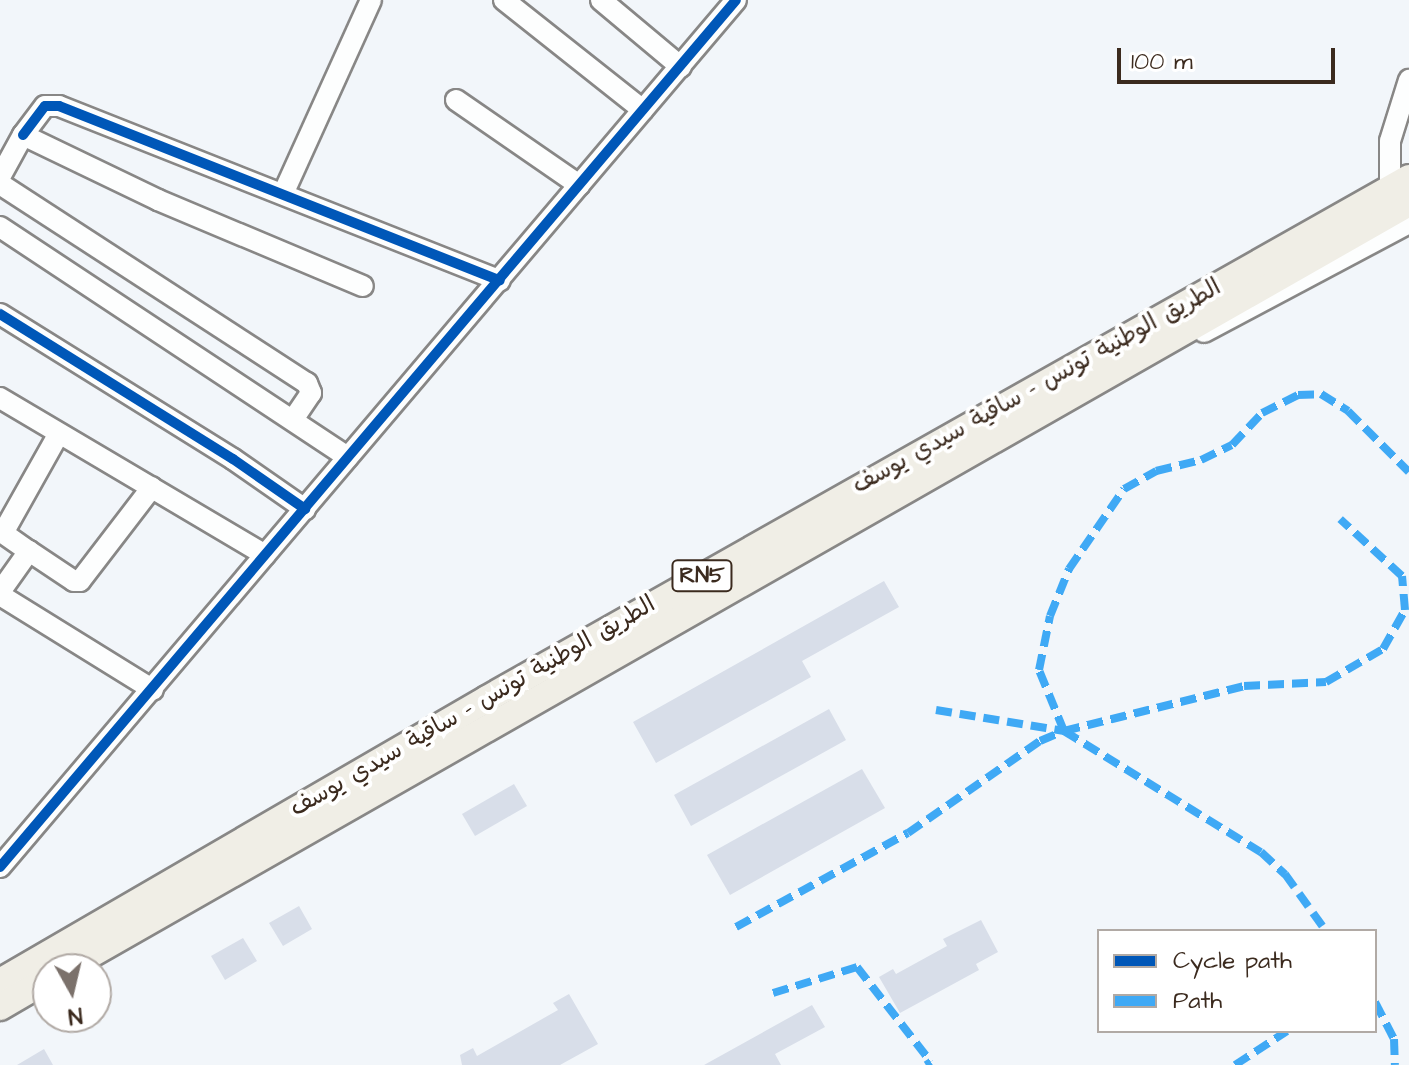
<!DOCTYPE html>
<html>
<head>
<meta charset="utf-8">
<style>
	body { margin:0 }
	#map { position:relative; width:1409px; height:1065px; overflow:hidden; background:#f2f6fa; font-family:"Architects Daughter","Playpen Sans Arabic",sans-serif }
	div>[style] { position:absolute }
	.building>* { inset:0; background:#d8dee9 }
	.roads { filter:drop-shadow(2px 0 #888786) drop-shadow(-2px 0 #888786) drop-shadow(0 2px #888786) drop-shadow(0 -2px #888786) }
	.minor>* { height:20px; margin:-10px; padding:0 10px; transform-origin:10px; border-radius:10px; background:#fdfefe }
	.major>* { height:26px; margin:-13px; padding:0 13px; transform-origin:13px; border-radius:13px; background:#f0eee6 }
	.quiet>* { height:8px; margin-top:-4px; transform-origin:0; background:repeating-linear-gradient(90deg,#3fa9f5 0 16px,transparent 0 24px) }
	.cycleway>* { height:10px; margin:-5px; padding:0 5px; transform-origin:5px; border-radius:5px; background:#0057b8 }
	span { translate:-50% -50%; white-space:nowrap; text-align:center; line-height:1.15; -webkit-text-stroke:8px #fff; paint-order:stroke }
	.shield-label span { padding:2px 6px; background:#fff; border:2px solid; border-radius:6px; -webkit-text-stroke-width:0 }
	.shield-label { font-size:22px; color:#3b2a1e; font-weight:700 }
	.street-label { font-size:24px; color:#3b2a1e }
	.legend { position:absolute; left:1097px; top:929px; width:280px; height:104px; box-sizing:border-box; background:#fff; border:2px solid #b1aaa5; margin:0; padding:10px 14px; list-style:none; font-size:24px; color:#3b2a1e }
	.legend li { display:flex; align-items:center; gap:16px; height:40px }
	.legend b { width:40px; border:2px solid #b1aaa5 }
	.north { position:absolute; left:32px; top:953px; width:80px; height:80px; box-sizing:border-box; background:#fff; border:2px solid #b1aaa5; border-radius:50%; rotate:172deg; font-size:22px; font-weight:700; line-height:32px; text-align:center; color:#3b2a1e }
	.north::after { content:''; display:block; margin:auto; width:28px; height:36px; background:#7b716b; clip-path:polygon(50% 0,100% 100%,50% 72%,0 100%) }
	.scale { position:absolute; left:1117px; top:48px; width:218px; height:36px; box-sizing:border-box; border:4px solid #3b2a1e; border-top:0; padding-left:10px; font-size:24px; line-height:28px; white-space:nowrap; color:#3b2a1e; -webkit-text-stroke:6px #fff; paint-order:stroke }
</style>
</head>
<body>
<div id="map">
	<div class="building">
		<div style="clip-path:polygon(884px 581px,899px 607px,802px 661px,811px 677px,656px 763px,633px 722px)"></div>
		<div style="clip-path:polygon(829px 709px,846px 740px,691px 826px,674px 795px)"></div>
		<div style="clip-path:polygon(862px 769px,885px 808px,730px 895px,707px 855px)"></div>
		<div style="clip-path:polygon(514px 784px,527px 806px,475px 836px,462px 814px)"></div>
		<div style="clip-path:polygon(299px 906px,312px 929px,283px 946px,269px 923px)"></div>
		<div style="clip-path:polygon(981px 920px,998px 952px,976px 964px,979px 970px,900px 1013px,879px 977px,893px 969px,896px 974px,947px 946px,943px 939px)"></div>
		<div style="clip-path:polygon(243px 938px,257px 961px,225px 980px,211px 956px)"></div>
		<div style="clip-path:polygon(569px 994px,598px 1044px,560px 1065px,462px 1065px,460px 1055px,473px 1048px,477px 1056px,558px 1010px,553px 1003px)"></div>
		<div style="clip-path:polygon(812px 1005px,825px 1027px,775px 1054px,781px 1065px,704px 1065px)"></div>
		<div style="clip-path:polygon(44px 1049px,53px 1065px,17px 1065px)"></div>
	</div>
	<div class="roads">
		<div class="minor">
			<div style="left:504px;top:0;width:177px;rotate:38.4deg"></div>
			<div style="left:601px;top:0;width:104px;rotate:39.9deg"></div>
			<div style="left:456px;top:100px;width:150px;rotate:34.6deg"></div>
			<div style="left:23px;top:135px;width:36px;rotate:-53deg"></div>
			<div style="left:45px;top:106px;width:14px"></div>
			<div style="left:59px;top:106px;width:474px;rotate:21.6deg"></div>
			<div style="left:0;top:177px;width:48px;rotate:-61.3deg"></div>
			<div style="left:23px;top:135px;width:150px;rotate:25.7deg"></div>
			<div style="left:158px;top:200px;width:222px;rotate:22.8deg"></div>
			<div style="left:0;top:184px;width:366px;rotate:33deg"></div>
			<div style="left:307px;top:383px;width:11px;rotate:68deg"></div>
			<div style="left:311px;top:393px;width:32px;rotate:124deg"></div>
			<div style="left:1390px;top:188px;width:47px;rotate:-90deg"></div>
			<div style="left:1390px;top:141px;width:64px;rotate:-72.7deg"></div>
			<div style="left:283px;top:194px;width:213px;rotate:-65.6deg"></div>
			<div style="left:0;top:227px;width:417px;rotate:33.5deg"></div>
			<div style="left:0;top:314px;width:274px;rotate:31.9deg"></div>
			<div style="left:233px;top:459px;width:88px;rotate:34.8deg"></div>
			<div style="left:1204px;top:332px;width:232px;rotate:-28deg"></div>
			<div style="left:0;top:398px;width:308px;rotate:30.6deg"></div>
			<div style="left:0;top:531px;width:35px;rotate:35deg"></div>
			<div style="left:29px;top:551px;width:50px;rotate:125.3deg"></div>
			<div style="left:3px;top:533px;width:112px;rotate:-60.7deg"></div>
			<div style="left:29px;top:551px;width:54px;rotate:33.7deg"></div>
			<div style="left:74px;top:581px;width:6px"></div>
			<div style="left:80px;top:581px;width:118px;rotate:-52.5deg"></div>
			<div style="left:0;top:595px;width:180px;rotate:31.8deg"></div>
			<div style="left:0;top:867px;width:1137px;rotate:-49.67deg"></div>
		</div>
		<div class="major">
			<div style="left:65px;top:969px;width:1547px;rotate:-29.68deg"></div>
			<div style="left:0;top:982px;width:563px;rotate:-30.16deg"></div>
			<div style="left:487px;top:699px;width:1059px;rotate:-29.47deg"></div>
			<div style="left:0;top:1007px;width:56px;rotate:-30.3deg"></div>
		</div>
	</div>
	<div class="quiet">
		<div style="left:936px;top:710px;width:130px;rotate:9.3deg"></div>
		<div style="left:1064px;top:731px;width:231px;rotate:31.6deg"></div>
		<div style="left:1261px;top:852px;width:33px;rotate:43deg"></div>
		<div style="left:1285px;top:874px;width:70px;rotate:54.3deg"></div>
		<div style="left:1064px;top:731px;width:66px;rotate:-112.3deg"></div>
		<div style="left:1039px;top:670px;width:55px;rotate:-78.5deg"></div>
		<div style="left:1050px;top:616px;width:51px;rotate:-68deg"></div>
		<div style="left:1069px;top:569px;width:97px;rotate:-55.5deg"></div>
		<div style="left:1124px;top:489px;width:37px;rotate:-29deg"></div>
		<div style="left:1156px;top:471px;width:46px;rotate:-13.7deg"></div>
		<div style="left:1201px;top:460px;width:34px;rotate:-26deg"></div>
		<div style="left:1232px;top:445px;width:44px;rotate:-46.8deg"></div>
		<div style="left:1262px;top:413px;width:40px;rotate:-26.6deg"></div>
		<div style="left:1298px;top:395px;width:23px;rotate:-2deg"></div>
		<div style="left:1321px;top:394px;width:32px;rotate:32deg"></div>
		<div style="left:1348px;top:411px;width:86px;rotate:45deg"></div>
		<div style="left:736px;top:927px;width:196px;rotate:-28.7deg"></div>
		<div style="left:908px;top:833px;width:161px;rotate:-34.9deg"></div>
		<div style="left:1040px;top:741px;width:26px;rotate:-23deg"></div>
		<div style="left:1064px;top:731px;width:186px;rotate:-14deg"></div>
		<div style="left:1244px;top:686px;width:82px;rotate:-2.8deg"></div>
		<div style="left:1326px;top:682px;width:66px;rotate:-30.1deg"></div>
		<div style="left:1383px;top:649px;width:45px;rotate:-60.6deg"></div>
		<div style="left:1405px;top:610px;width:34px;rotate:-95deg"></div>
		<div style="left:1402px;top:576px;width:84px;rotate:-137.4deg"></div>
		<div style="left:773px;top:993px;width:88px;rotate:-17.2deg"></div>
		<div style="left:857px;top:967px;width:120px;rotate:52.1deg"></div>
		<div style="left:931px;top:1062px;width:6px;rotate:149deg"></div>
		<div style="left:1375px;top:1002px;width:42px;rotate:62.8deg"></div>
		<div style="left:1394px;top:1039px;width:26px;rotate:88deg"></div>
		<div style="left:1235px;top:1065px;width:62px;rotate:-33.2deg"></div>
	</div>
	<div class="cycleway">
		<div style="left:23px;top:135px;width:36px;rotate:-53deg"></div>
		<div style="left:45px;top:106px;width:14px"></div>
		<div style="left:59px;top:106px;width:474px;rotate:21.6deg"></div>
		<div style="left:0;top:314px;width:274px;rotate:31.9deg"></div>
		<div style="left:233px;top:459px;width:88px;rotate:34.8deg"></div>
		<div style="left:0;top:867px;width:1137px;rotate:-49.67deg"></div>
	</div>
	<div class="shield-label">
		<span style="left:702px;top:576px">RN5</span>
	</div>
	<div class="street-label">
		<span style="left:1037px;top:387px;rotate:-29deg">الطريق الوطنية تونس - ساقية سيدي يوسف</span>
		<span style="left:473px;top:707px;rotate:-30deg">الطريق الوطنية تونس - ساقية سيدي يوسف</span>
	</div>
	<ul class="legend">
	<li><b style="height:10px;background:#0057b8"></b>Cycle path</li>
	<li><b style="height:10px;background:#3fa9f5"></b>Path</li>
	</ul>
	<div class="north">N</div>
	<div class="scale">100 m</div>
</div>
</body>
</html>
